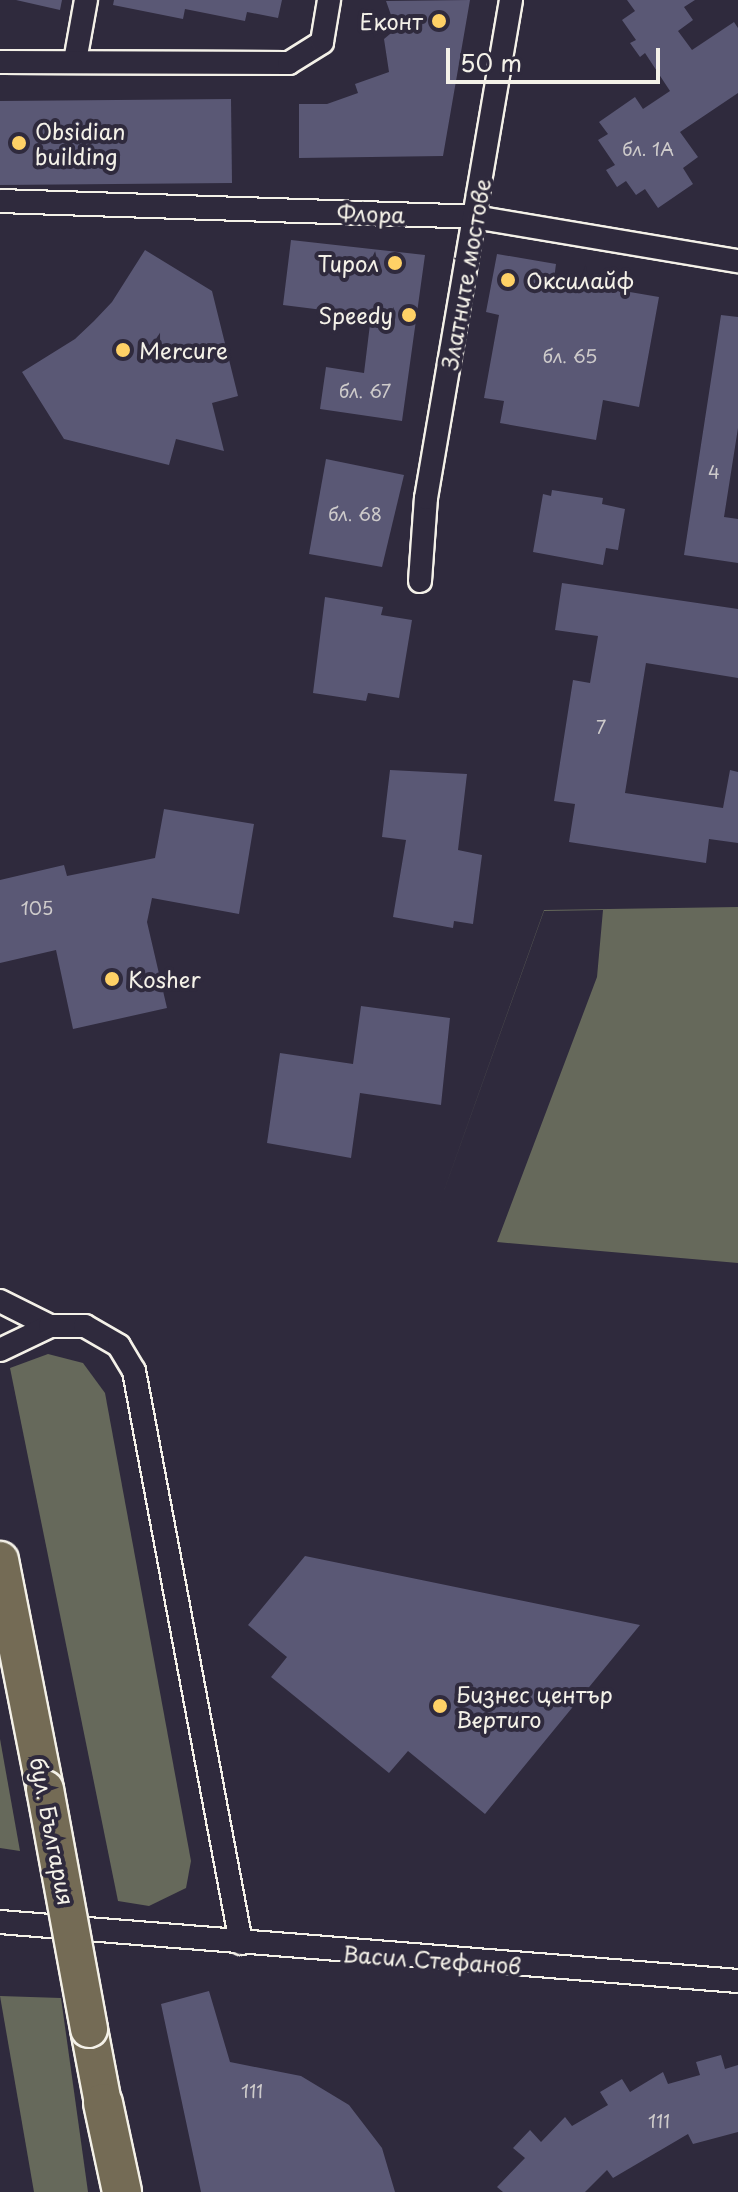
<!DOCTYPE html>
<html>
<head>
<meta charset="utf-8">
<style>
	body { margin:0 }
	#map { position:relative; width:738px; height:2192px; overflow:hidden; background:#2f2a3d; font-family:"Playpen Sans",sans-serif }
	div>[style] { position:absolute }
	.green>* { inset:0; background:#66695b }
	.building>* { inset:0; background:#5a5875 }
	.roads { filter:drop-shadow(2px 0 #f4f1e8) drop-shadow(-2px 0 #f4f1e8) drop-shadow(0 2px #f4f1e8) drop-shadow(0 -2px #f4f1e8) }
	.minor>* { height:22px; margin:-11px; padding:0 11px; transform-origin:11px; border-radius:11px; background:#2f2a3d }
	.primary>* { height:36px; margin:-18px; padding:0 18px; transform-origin:18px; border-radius:18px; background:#746b55 }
	.trunk>* { height:38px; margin:-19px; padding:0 19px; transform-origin:19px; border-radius:19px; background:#746b55 }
	.bridges { filter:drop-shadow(2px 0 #f4f1e8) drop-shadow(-2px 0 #f4f1e8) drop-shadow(0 2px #f4f1e8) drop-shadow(0 -2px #f4f1e8) }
	.primary-bridge>* { height:36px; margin:-18px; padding:0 18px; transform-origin:18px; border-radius:18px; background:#746b55 }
	.dots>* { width:22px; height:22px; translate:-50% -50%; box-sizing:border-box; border:4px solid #2f2a3d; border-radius:50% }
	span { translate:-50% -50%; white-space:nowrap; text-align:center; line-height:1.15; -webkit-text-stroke:8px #2f2a3d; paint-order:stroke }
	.number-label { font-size:18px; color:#cecbcb }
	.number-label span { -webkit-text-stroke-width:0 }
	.poi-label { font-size:22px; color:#f4f1e8 }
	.right { translate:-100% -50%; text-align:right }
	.left { translate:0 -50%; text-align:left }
	.street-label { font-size:22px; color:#f4f1e8 }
	.scale { position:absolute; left:446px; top:48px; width:214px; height:36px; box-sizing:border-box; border:4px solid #f4f1e8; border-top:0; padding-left:10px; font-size:24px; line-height:28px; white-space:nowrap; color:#f4f1e8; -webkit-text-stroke:6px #2f2a3d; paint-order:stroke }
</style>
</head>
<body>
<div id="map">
	<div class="green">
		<div style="clip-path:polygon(738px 907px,738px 1263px,497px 1242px,597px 977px,603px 910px,544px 911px,430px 1230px,544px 910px)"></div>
		<div style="clip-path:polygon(48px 1354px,83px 1363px,105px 1393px,191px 1861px,186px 1888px,149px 1906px,118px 1901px,10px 1368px)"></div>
		<div style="clip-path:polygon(0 1739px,20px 1851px,0 1848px)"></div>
		<div style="clip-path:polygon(0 1996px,61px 1998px,88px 2192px,34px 2192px)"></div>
	</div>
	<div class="building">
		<div style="clip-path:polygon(16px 0,62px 0,60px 10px)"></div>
		<div style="clip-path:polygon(114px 0,282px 0,278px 18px,247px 12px,245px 21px,185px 9px,183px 19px,113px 5px)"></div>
		<div style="clip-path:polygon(470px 0,443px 156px,299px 158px,299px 104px,327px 104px,358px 93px,355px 84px,389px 72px,384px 39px,396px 29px,386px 1px)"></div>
		<div style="clip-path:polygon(627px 0,695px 0,684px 7px,693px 20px,678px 31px,692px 50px,734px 22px,738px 28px,738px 93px,680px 132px,698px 157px,683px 168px,693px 184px,658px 208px,645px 189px,636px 195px,626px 181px,617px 187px,606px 170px,615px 165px,598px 140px,608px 134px,599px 122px,635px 97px,643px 109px,670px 91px,645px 53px,640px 57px,630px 43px,636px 40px,622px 20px,635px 11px)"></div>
		<div style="clip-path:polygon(231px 99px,232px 183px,0 185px,0 101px)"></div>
		<div style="clip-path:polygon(291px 240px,425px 255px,402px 421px,320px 409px,326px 367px,364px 373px,371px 316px,283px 305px)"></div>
		<div style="clip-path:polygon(145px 250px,212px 291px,238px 396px,212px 403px,224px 451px,176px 439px,169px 465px,64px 439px,22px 372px,75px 339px,94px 321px,112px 302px)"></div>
		<div style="clip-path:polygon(497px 254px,556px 264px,554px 279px,659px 297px,639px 407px,603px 400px,596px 440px,500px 423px,504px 401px,484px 398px,499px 315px,486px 312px)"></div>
		<div style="clip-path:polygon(721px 315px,738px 317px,738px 428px,724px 517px,738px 519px,738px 563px,684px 555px)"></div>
		<div style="clip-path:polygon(326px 459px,404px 475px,382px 567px,309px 554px)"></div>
		<div style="clip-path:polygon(552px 490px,603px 498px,602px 504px,625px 509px,618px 550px,606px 548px,603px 565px,533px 552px,543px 494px,551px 496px)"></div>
		<div style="clip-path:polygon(562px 583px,738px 609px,738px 678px,646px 663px,625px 793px,723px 808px,730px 770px,738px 772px,738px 843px,709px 839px,706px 863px,569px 842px,575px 804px,554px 801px,573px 680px,590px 683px,598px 636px,555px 630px)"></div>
		<div style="clip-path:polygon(325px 597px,383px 607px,381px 615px,412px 620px,399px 698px,368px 693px,366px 701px,313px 693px)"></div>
		<div style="clip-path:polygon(390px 770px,467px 774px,458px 850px,482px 855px,473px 924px,454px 921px,453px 928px,393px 917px,406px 840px,382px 837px)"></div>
		<div style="clip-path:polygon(164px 809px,254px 824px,239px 914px,152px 898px,147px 922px,167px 1008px,73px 1029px,56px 950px,0 963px,0 880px,64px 865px,67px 876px,155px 858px)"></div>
		<div style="clip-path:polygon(361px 1006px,450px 1018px,441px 1105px,360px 1093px,351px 1158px,267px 1143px,280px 1053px,353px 1064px)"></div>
		<div style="clip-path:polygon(305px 1556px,640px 1625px,485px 1814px,408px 1751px,389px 1773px,271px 1677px,287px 1657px,248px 1625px)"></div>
		<div style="clip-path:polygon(209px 1991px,230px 2062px,301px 2076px,349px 2105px,382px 2148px,395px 2192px,201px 2192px,161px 2004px)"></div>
		<div style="clip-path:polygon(721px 2055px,725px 2069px,738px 2065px,738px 2132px,693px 2144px,688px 2134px,613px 2178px,607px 2170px,585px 2192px,503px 2192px,497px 2187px,525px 2158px,513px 2148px,530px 2130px,541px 2142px,565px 2117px,572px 2126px,608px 2105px,600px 2092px,622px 2079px,630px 2092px,663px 2072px,668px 2084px,700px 2075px,696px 2062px)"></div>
	</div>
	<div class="roads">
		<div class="minor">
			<div style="left:75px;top:61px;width:62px;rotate:-79.8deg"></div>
			<div style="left:0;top:62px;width:289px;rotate:0.2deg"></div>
			<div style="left:289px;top:63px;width:39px;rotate:-32deg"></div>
			<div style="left:322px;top:42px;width:43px;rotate:-80.5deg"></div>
			<div style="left:0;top:201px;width:474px;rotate:1.9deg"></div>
			<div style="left:474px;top:217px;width:268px;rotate:9.5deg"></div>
			<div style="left:420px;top:581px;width:83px;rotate:-85.9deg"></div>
			<div style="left:426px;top:498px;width:505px;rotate:-80.31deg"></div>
			<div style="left:0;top:1301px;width:56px;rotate:26.6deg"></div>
			<div style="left:0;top:1350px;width:55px;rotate:-25.6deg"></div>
			<div style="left:50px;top:1326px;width:35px"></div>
			<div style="left:85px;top:1326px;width:39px;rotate:30deg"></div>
			<div style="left:119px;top:1346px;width:29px;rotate:59deg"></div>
			<div style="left:134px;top:1371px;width:582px;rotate:79.4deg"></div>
			<div style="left:0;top:1922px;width:740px;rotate:4.57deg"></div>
		</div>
		<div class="primary">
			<div style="left:0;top:1560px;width:233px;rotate:78.9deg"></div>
			<div style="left:89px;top:2029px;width:75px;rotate:79.3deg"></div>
		</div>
		<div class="trunk">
			<div style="left:103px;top:2103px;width:91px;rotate:77.9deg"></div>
		</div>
	</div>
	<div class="bridges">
		<div class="primary-bridge">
			<div style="left:45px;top:1789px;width:244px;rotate:79.6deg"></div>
		</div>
	</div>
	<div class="dots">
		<div style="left:439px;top:21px;background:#ffd166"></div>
		<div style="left:19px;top:143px;background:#ffd166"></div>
		<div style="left:395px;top:263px;background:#ffd166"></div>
		<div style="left:508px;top:280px;background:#ffd166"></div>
		<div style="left:409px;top:315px;background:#ffd166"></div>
		<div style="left:123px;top:350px;background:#ffd166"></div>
		<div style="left:112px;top:979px;background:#ffd166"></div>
		<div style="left:440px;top:1706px;background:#ffd166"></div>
	</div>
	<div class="number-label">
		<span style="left:648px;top:149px">бл. 1А</span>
		<span style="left:570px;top:356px">бл. 65</span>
		<span style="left:365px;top:391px">бл. 67</span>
		<span style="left:714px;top:472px">4</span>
		<span style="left:355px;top:514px">бл. 68</span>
		<span style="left:601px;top:727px">7</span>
		<span style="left:37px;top:908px">105</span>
		<span style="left:252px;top:2091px">111</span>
		<span style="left:659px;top:2121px">111</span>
	</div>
	<div class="poi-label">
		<span class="right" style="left:423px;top:21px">Еконт</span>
		<span class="left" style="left:35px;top:143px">Obsidian<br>building</span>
		<span class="right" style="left:379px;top:263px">Тирол</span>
		<span class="left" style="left:526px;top:280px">Оксилайф</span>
		<span class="right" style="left:393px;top:315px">Speedy</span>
		<span class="left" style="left:139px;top:350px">Mercure</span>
		<span class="left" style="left:128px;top:979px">Kosher</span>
		<span class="left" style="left:456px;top:1706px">Бизнес център<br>Вертиго</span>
	</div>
	<div class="street-label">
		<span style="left:371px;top:213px;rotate:2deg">Флора</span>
		<span style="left:465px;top:274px;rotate:-80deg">Златните мостове</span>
		<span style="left:53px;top:1831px;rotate:79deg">бул. България</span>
		<span style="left:432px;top:1959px;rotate:4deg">Васил Стефанов</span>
	</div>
	<div class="scale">50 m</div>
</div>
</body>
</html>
